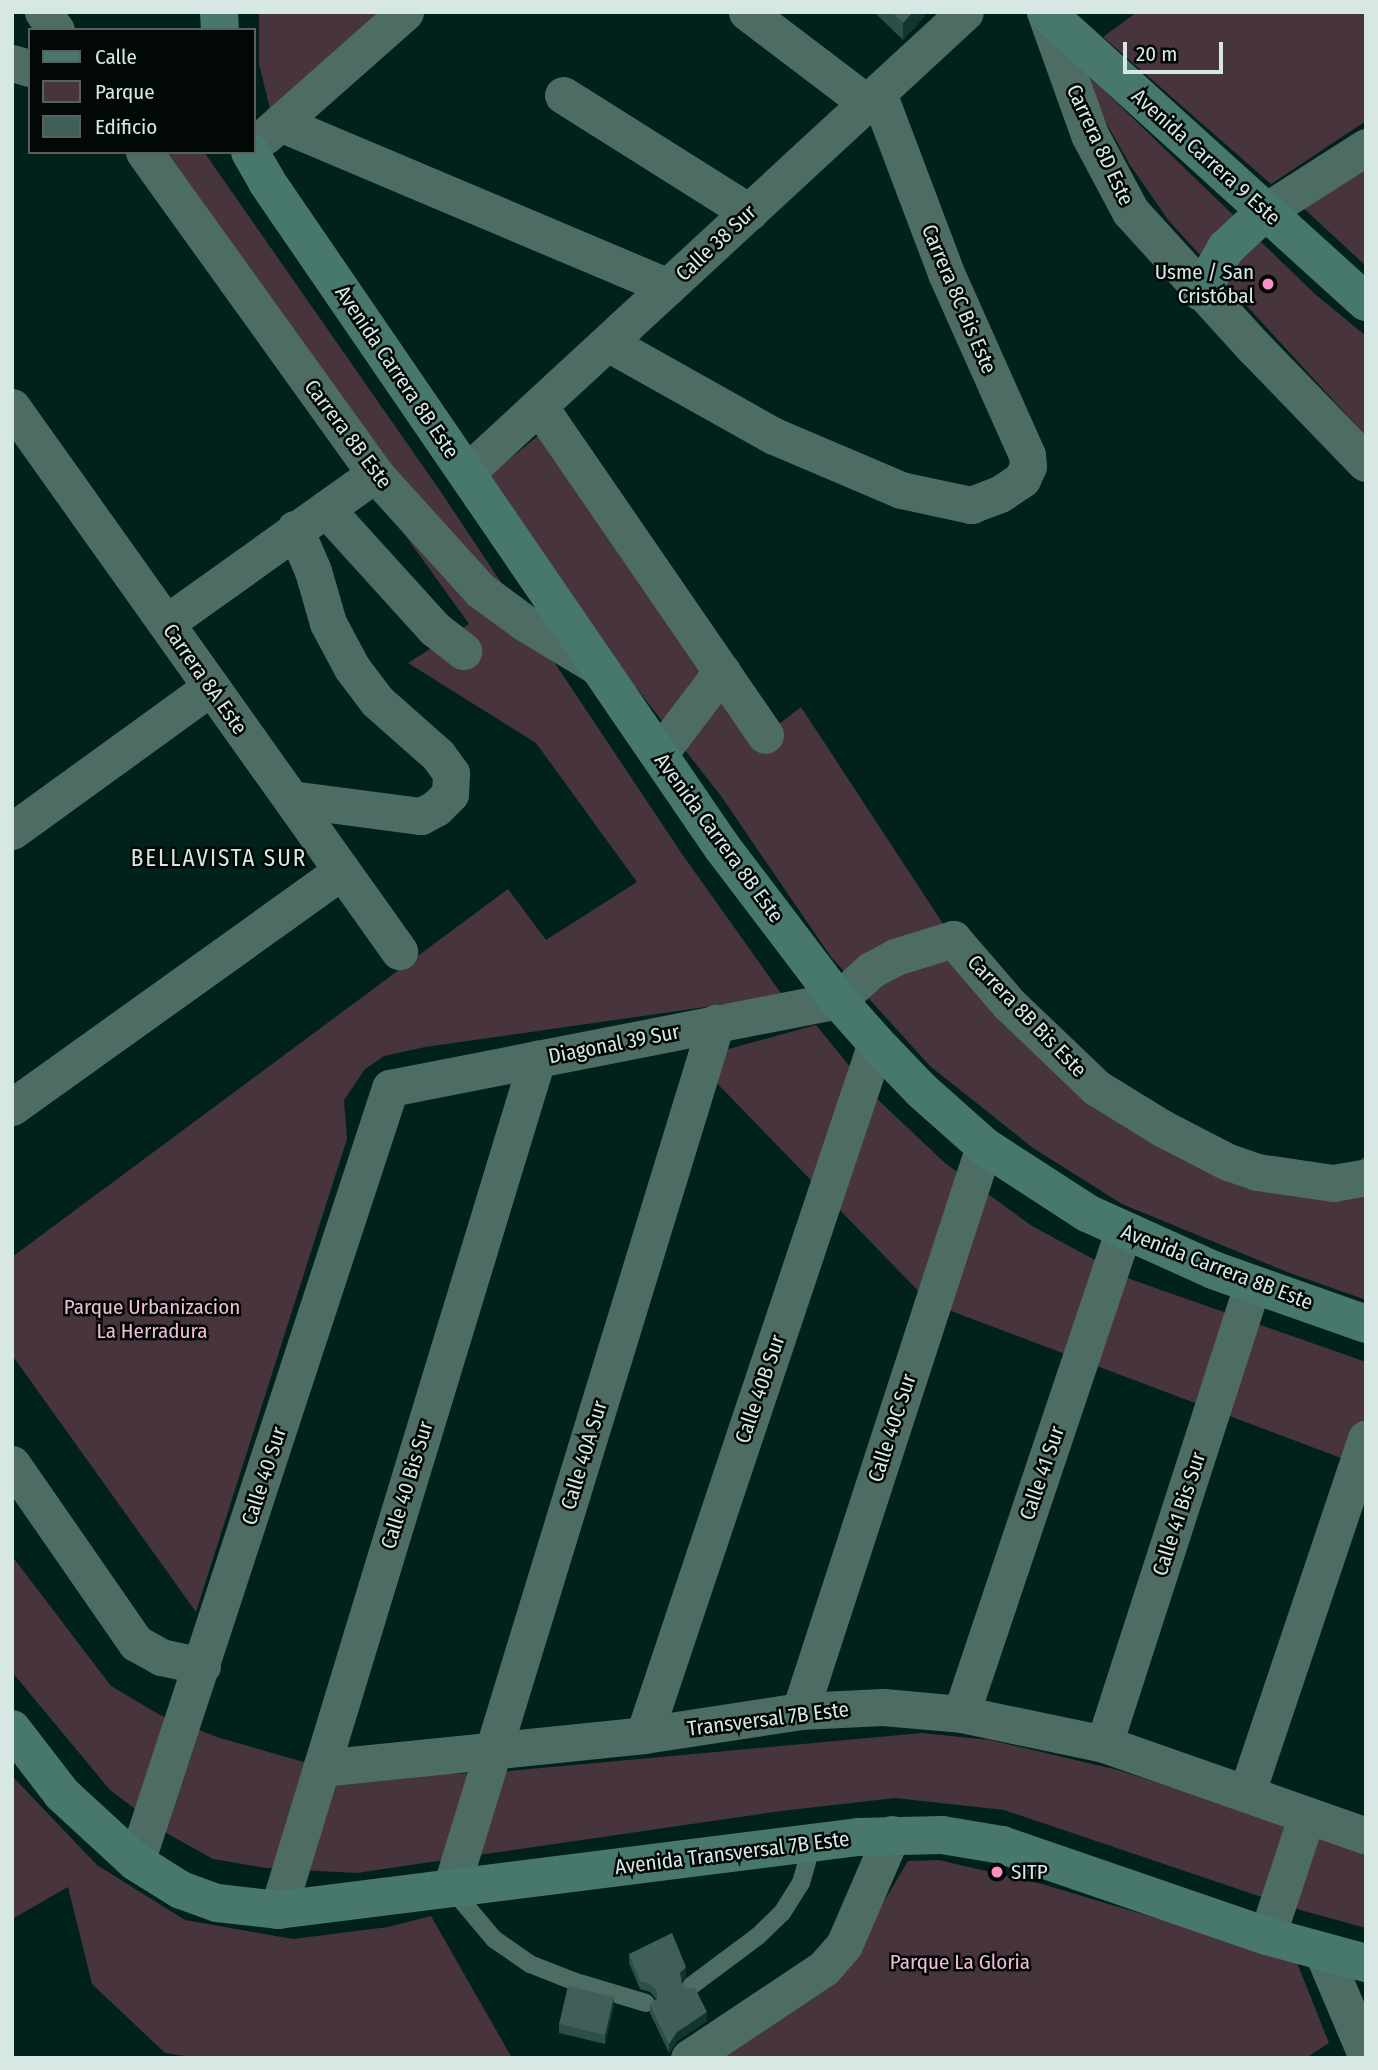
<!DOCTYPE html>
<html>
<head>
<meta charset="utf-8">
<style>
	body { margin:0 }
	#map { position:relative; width:1378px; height:2070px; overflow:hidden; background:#01211b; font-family:"Fira Sans Condensed",sans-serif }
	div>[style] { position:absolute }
	.green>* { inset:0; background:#47343d }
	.service>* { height:18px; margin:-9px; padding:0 9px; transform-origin:9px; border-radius:9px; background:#4c6c64 }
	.minor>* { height:37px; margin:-18.5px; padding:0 18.5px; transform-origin:18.5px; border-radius:18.5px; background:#4c6c64 }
	.tertiary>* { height:38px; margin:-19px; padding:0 19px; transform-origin:19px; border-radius:19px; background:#4c6c64 }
	.secondary>* { height:38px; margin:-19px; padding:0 19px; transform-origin:19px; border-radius:19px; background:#48786d }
	.wall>* { inset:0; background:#2e4f48 }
	.shaded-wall>* { inset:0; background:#14352f }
	.building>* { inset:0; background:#405f59 }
	.dots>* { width:19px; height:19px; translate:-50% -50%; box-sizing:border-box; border:4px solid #010806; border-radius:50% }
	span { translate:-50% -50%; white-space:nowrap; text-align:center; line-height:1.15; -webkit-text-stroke:5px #010806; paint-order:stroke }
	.street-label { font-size:21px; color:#d7e8e4 }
	.poi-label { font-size:21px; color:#d7e8e4 }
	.right { translate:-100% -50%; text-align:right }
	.left { translate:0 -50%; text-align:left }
	.park-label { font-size:21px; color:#f3bbd5 }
	.neighbourhood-label { font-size:23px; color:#d7e8e4; letter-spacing:2px }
	.frame { position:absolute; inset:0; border:14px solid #d7e8e4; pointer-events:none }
	.legend { position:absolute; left:28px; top:28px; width:228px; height:126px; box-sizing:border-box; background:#010806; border:2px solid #57625f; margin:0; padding:9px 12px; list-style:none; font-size:21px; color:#d7e8e4 }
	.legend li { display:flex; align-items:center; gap:14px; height:35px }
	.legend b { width:35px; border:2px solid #57625f }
	.scale { position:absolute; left:1123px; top:42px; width:100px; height:32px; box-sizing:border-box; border:4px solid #d7e8e4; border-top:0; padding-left:9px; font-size:21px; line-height:24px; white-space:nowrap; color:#d7e8e4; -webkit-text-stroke:5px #010806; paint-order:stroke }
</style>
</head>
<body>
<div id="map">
	<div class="green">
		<div style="clip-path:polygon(259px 12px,389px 12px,272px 117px,259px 64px)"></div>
		<div style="clip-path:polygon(1137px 12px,1366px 12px,1366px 121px,1271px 184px,1103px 37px)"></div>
		<div style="clip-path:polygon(1086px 73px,1315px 294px,1366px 336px,1366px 436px,1169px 221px,1130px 165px,1103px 117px)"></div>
		<div style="clip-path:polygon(129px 152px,204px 152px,441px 492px,682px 854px,783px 996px,425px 1047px,384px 1056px,365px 1069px,344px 1100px,347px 1139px,196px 1612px,12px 1355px,12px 1257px,508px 889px,546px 940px,637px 882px,536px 743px,408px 663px,469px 624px)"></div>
		<div style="clip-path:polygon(1366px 161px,1366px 266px,1299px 204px)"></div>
		<div style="clip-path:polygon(551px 425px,766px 734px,801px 707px,953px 939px,1162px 1128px,1333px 1183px,1366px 1155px,1366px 1300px,1287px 1272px,1122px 1204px,1033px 1148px,930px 1066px,831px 957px,721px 796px,612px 657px,487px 478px)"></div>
		<div style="clip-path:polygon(816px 1025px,874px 1096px,945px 1163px,1032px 1226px,1130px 1279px,1366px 1362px,1366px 1504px,1346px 1498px,1357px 1464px,930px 1303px,708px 1074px,728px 1049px)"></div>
		<div style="clip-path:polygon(12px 1556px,111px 1686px,160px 1715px,220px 1738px,352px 1776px,487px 1773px,922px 1733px,990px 1740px,1118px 1770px,1366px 1850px,1366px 1928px,1300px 1910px,1004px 1810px,895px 1798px,781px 1811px,356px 1873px,266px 1868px,213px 1859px,168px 1834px,110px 1790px,12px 1672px)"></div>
		<div style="clip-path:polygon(12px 1776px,97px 1865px,185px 1920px,293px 1939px,388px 1927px,431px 1916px,512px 2058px,199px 2058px,165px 2053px,92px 1984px,68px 1887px,12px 1919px)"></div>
		<div style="clip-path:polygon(939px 1860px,1042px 1884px,1296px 1960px,1329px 2043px,1306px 2058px,709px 2058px,847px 1963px,908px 1861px)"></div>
	</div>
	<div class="service">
		<div style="left:451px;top:1888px;width:67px;rotate:49.9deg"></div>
		<div style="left:494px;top:1939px;width:44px;rotate:34.8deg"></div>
		<div style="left:530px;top:1964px;width:46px;rotate:21.6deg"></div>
		<div style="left:573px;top:1981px;width:76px;rotate:16.8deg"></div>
		<div style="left:691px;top:1986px;width:84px;rotate:-36.7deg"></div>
		<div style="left:758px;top:1936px;width:33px;rotate:-44deg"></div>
		<div style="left:782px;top:1913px;width:36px;rotate:-58deg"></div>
		<div style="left:801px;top:1883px;width:41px;rotate:-74.2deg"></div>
	</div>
	<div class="minor">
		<div style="left:43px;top:12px;width:22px;rotate:54deg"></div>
		<div style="left:747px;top:12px;width:151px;rotate:37.2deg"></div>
		<div style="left:12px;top:63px;width:19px;rotate:16deg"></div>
		<div style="left:563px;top:95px;width:220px;rotate:32.2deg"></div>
		<div style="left:280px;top:123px;width:421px;rotate:22.9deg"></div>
		<div style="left:265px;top:136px;width:187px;rotate:-41.5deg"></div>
		<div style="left:144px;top:152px;width:396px;rotate:54.3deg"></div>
		<div style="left:375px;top:474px;width:156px;rotate:47.8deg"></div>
		<div style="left:480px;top:590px;width:56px;rotate:36.3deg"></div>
		<div style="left:525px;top:623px;width:87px;rotate:31deg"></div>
		<div style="left:1266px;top:211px;width:119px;rotate:-32.6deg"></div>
		<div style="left:608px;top:343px;width:190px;rotate:29.3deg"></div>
		<div style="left:774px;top:436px;width:138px;rotate:23deg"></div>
		<div style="left:901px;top:490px;width:72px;rotate:12.1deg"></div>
		<div style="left:971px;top:505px;width:31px;rotate:-21deg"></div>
		<div style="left:1000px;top:494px;width:27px;rotate:-34deg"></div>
		<div style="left:1022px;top:479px;width:14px;rotate:-65deg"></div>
		<div style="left:1028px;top:466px;width:11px;rotate:-95deg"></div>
		<div style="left:1027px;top:455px;width:199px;rotate:-114deg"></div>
		<div style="left:946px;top:273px;width:192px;rotate:-110.7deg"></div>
		<div style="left:539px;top:406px;width:399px;rotate:55.5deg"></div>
		<div style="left:12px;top:407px;width:668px;rotate:54.57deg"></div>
		<div style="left:466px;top:473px;width:679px;rotate:-42.73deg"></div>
		<div style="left:326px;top:509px;width:162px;rotate:47.8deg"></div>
		<div style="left:435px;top:629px;width:36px;rotate:38deg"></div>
		<div style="left:166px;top:623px;width:257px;rotate:-35.5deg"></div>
		<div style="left:659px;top:754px;width:104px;rotate:-52.8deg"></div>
		<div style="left:291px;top:799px;width:131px;rotate:7.5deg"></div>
		<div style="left:421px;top:816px;width:17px;rotate:-28deg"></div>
		<div style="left:436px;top:808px;width:20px;rotate:-45deg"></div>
		<div style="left:450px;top:794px;width:21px;rotate:-87deg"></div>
		<div style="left:451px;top:773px;width:22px;rotate:-126deg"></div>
		<div style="left:438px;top:755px;width:81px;rotate:-138.5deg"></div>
		<div style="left:377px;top:701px;width:41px;rotate:-127.1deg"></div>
		<div style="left:352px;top:668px;width:51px;rotate:-118.1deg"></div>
		<div style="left:328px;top:623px;width:54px;rotate:-106.1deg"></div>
		<div style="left:313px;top:571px;width:46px;rotate:-113.2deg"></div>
		<div style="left:12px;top:831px;width:246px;rotate:-35.9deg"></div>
		<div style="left:12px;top:1107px;width:406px;rotate:-35.6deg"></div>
		<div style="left:12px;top:1464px;width:218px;rotate:55.3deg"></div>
		<div style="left:136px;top:1643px;width:29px;rotate:29deg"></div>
		<div style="left:161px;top:1657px;width:42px;rotate:12.4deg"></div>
		<div style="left:800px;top:1711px;width:594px;rotate:-71.96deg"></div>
		<div style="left:961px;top:1714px;width:508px;rotate:-71.42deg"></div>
		<div style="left:644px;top:1735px;width:730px;rotate:-71.47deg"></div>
		<div style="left:1104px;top:1744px;width:484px;rotate:-72.1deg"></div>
		<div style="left:321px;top:1768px;width:325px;rotate:-5.8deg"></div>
		<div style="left:644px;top:1735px;width:158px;rotate:-8.7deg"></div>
		<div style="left:800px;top:1711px;width:83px;rotate:-2.8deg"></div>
		<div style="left:883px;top:1707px;width:78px;rotate:5.1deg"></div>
		<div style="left:961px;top:1714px;width:146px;rotate:11.8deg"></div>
		<div style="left:1104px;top:1744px;width:278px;rotate:19.3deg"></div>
		<div style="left:1247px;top:1792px;width:373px;rotate:-71.4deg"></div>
		<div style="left:136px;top:1862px;width:815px;rotate:-71.83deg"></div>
		<div style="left:390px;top:1088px;width:457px;rotate:-11.1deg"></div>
		<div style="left:838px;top:1000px;width:45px;rotate:-42.3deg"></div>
		<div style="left:871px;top:970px;width:27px;rotate:-28deg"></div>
		<div style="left:895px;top:957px;width:61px;rotate:-17.2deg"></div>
		<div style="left:953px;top:939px;width:86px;rotate:49.3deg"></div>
		<div style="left:1009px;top:1004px;width:122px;rotate:43.7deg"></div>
		<div style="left:1097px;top:1088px;width:76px;rotate:31.6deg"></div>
		<div style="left:1162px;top:1128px;width:74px;rotate:27.3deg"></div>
		<div style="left:1228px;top:1162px;width:31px;rotate:19deg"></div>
		<div style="left:1257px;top:1172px;width:77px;rotate:8.2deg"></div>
		<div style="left:1333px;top:1183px;width:34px;rotate:-10deg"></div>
		<div style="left:451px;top:1888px;width:905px;rotate:-72.97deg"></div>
		<div style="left:278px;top:1910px;width:890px;rotate:-73.07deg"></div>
		<div style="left:1267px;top:1936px;width:127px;rotate:-71.7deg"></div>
		<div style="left:1323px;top:1953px;width:111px;rotate:67.1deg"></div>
		<div style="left:689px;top:2058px;width:162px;rotate:-33.7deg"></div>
		<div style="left:824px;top:1968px;width:30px;rotate:-49deg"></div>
		<div style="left:844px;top:1945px;width:121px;rotate:-66.6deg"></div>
	</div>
	<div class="tertiary">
		<div style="left:1046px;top:12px;width:131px;rotate:70.3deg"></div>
		<div style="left:1090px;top:135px;width:87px;rotate:62deg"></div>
		<div style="left:1131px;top:212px;width:183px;rotate:47.7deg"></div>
		<div style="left:1254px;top:347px;width:161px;rotate:46deg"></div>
	</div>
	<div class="secondary">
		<div style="left:219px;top:12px;width:18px;rotate:87deg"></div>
		<div style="left:1046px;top:12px;width:432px;rotate:42.2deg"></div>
		<div style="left:250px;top:152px;width:34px;rotate:60deg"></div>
		<div style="left:267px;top:182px;width:806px;rotate:55.62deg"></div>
		<div style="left:722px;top:847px;width:192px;rotate:52.8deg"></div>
		<div style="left:838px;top:1000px;width:57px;rotate:48.5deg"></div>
		<div style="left:876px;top:1043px;width:65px;rotate:46.2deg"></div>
		<div style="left:921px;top:1090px;width:84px;rotate:41.6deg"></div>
		<div style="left:984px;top:1146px;width:123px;rotate:33deg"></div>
		<div style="left:1087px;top:1213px;width:138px;rotate:24.3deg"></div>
		<div style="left:1213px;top:1270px;width:162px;rotate:19.4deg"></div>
		<div style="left:1201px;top:292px;width:51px;rotate:-60.4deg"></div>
		<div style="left:1226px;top:248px;width:54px;rotate:-42.8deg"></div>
		<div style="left:12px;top:1729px;width:82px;rotate:52.4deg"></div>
		<div style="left:62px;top:1794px;width:100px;rotate:42.6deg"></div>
		<div style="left:136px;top:1862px;width:53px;rotate:31.9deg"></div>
		<div style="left:181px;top:1890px;width:38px;rotate:20deg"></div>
		<div style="left:217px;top:1903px;width:61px;rotate:6.5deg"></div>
		<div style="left:278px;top:1910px;width:585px;rotate:-7.17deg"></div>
		<div style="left:858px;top:1837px;width:84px;rotate:-1.4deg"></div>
		<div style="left:942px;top:1835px;width:61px;rotate:9.5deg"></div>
		<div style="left:1002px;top:1845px;width:280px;rotate:19deg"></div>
		<div style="left:1267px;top:1936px;width:103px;rotate:15.3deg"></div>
	</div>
	<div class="wall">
		<div style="clip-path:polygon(874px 12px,925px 12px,925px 16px,903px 40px)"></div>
		<div style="clip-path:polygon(629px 1954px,686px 1976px,681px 1981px,682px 1983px,707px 2021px,677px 2041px,669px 2053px,650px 2013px,650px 2005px,656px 1999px,650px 1992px,640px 1989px,629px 1963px)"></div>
		<div style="clip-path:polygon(614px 2006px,605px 2044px,559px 2033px,559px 2024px)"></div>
	</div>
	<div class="shaded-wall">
		<div style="clip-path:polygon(913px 12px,925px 12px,925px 16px,903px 40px,903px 23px)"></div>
		<div style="clip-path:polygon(686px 1967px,686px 1976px,680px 1982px,680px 1973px)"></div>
		<div style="clip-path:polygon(614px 1997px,614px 2006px,605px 2044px,605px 2035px)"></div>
		<div style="clip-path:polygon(707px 2012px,707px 2021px,677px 2041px,669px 2053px,669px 2044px,677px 2032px)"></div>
	</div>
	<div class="building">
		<div style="clip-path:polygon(892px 12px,913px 12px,903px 23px)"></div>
		<div style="clip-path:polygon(672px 1933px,686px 1967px,680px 1973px,682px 1983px,687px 1988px,695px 1988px,707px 2012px,677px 2032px,669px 2044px,650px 2005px,657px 1998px,657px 1991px,650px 1984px,640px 1981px,629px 1954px)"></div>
		<div style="clip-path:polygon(568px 1986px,614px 1997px,605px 2035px,559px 2024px)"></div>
	</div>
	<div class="dots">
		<div style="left:1268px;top:284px;background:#fb8fc5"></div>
		<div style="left:997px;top:1872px;background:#fb8fc5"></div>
	</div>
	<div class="street-label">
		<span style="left:1100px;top:145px;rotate:65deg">Carrera 8D Este</span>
		<span style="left:1206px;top:157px;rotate:42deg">Avenida Carrera 9 Este</span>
		<span style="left:716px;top:243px;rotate:-43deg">Calle 38 Sur</span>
		<span style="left:959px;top:299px;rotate:67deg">Carrera 8C Bis Este</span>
		<span style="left:397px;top:372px;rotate:56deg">Avenida Carrera 8B Este</span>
		<span style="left:348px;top:434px;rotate:53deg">Carrera 8B Este</span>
		<span style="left:205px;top:679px;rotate:55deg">Carrera 8A Este</span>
		<span style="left:719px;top:838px;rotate:54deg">Avenida Carrera 8B Este</span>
		<span style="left:1027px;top:1016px;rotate:46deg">Carrera 8B Bis Este</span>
		<span style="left:614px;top:1044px;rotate:-11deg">Diagonal 39 Sur</span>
		<span style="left:1217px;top:1267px;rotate:21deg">Avenida Carrera 8B Este</span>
		<span style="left:760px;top:1389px;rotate:-71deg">Calle 40B Sur</span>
		<span style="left:892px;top:1428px;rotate:-72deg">Calle 40C Sur</span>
		<span style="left:584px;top:1455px;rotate:-73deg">Calle 40A Sur</span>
		<span style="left:1042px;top:1473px;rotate:-71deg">Calle 41 Sur</span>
		<span style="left:264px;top:1476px;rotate:-72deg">Calle 40 Sur</span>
		<span style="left:407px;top:1485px;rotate:-73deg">Calle 40 Bis Sur</span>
		<span style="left:1179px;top:1514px;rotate:-72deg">Calle 41 Bis Sur</span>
		<span style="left:768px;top:1719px;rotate:-7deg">Transversal 7B Este</span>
		<span style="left:732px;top:1853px;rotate:-7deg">Avenida Transversal 7B Este</span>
	</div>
	<div class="poi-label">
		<span class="right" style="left:1254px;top:284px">Usme / San<br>Cristóbal</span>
		<span class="left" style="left:1011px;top:1872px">SITP</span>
	</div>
	<div class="park-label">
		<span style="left:152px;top:1319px">Parque Urbanizacion<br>La Herradura</span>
		<span style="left:960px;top:1962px">Parque La Gloria</span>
	</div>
	<div class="neighbourhood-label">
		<span style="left:219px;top:858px">BELLAVISTA SUR</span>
	</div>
	<div class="frame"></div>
	<ul class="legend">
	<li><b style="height:9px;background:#48786d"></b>Calle</li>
	<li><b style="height:19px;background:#47343d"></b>Parque</li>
	<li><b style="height:19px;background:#405f59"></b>Edificio</li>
	</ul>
	<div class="scale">20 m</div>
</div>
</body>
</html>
